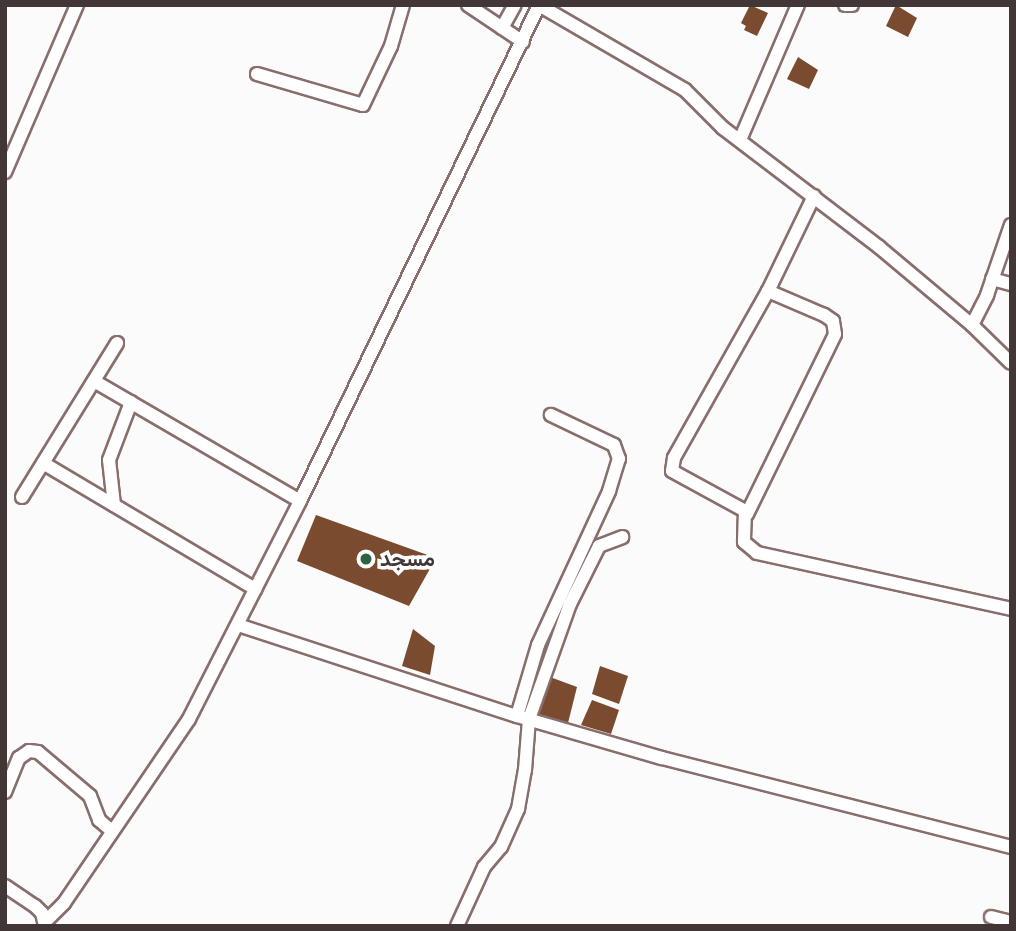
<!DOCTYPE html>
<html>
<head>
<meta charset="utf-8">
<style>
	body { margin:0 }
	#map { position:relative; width:1016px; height:931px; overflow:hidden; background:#fbfbfb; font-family:Bitter,Vazirmatn,serif }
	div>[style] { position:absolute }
	.building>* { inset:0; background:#7b4b2f }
	.roads { filter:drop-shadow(2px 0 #886e6c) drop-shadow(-2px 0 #886e6c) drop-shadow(0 2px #886e6c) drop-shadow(0 -2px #886e6c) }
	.street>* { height:12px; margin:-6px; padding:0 6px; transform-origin:6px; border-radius:6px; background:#fff }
	.dots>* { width:19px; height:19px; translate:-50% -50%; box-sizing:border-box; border:4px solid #fff; border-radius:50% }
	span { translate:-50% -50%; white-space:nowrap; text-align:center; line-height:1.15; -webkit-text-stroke:7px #fff; paint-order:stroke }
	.poi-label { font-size:21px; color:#423736; font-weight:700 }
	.left { translate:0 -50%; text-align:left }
	.frame { position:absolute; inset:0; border:7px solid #423736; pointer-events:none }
</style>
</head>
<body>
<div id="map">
	<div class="building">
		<div style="clip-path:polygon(750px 5px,768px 13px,757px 36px,744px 30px,746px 26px,741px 23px)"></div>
		<div style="clip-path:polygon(896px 5px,917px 18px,908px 37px,886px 26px)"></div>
		<div style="clip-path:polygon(798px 57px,818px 70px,809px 89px,787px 79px)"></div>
		<div style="clip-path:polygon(316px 515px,436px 558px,409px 606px,297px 561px)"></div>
		<div style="clip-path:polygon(413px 629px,435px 646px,430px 675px,402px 666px)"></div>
		<div style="clip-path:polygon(600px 666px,628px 676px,619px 704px,592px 694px)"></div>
		<div style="clip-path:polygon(550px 677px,577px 687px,568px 723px,535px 717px)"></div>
		<div style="clip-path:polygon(592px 700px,619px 710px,611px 734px,581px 725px)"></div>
	</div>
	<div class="roads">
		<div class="street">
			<div style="left:468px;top:5px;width:66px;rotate:33.9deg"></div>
			<div style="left:845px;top:5px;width:7px"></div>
			<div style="left:502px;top:28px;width:26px;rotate:-61deg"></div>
			<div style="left:257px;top:74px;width:110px;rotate:16.3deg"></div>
			<div style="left:363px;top:105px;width:65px;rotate:-64.6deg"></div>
			<div style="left:391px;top:46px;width:43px;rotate:-73.7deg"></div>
			<div style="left:740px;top:140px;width:147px;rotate:-66.8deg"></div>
			<div style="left:5px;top:172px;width:182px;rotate:-66.7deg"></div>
			<div style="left:814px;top:196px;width:106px;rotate:115.8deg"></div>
			<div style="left:768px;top:291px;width:192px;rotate:119.4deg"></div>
			<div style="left:674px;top:458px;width:13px;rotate:99deg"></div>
			<div style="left:672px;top:471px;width:83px;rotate:28.7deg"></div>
			<div style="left:745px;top:511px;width:31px;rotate:92deg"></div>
			<div style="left:744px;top:542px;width:17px;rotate:40deg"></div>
			<div style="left:757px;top:553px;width:260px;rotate:12.4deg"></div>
			<div style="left:992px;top:279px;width:20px;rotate:15deg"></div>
			<div style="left:972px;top:325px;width:34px;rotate:-63deg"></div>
			<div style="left:987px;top:295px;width:74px;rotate:-71.1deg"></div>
			<div style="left:94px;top:381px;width:238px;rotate:30.2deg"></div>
			<div style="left:43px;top:463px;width:247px;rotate:30.7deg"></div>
			<div style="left:22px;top:497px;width:181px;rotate:-58.3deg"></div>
			<div style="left:114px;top:505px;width:45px;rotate:-96.3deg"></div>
			<div style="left:109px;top:460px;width:62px;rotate:-69.2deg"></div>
			<div style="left:747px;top:514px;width:200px;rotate:-63.9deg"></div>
			<div style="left:835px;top:334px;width:13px;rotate:-99deg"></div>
			<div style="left:833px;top:321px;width:11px;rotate:-146deg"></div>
			<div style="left:824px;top:315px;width:61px;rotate:-156.8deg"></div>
			<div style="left:238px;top:625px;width:293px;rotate:18.1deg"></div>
			<div style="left:517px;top:716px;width:151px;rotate:16.2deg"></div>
			<div style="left:662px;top:758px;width:360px;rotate:14.3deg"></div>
			<div style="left:517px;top:716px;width:74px;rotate:-73.5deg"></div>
			<div style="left:538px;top:645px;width:170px;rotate:-65.2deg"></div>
			<div style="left:609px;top:491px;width:34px;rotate:-73deg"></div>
			<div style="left:619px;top:459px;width:15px;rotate:-110deg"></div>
			<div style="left:614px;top:445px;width:70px;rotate:-154.5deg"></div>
			<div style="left:5px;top:792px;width:37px;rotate:-68deg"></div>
			<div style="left:19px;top:758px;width:12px;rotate:-35deg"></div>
			<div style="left:29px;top:751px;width:9px;rotate:6deg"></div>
			<div style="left:38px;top:752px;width:68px;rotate:40.2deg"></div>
			<div style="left:90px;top:796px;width:26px;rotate:69deg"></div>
			<div style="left:99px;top:820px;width:16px;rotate:40deg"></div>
			<div style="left:5px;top:886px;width:36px;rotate:34deg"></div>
			<div style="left:35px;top:906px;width:10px;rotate:45deg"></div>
			<div style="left:42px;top:913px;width:13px;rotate:77deg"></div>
			<div style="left:991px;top:917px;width:21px;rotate:14deg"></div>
			<div style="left:45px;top:922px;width:27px;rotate:-45deg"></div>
			<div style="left:64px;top:903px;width:222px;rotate:-55.8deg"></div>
			<div style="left:189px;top:719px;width:245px;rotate:-63deg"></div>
			<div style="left:300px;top:501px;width:551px;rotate:-64.27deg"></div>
			<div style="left:539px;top:5px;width:169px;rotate:30.2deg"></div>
			<div style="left:685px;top:90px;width:54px;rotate:45deg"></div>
			<div style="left:723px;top:128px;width:196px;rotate:37.3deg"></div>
			<div style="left:879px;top:247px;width:121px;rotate:40deg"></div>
			<div style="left:972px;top:325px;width:54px;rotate:44.3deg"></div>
			<div style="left:457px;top:926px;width:65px;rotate:-65.4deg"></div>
			<div style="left:484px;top:867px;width:26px;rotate:-50deg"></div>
			<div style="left:501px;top:847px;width:42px;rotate:-65.9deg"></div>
			<div style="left:518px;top:809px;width:40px;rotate:-80deg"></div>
			<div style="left:525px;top:770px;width:51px;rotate:-85.5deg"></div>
			<div style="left:529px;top:719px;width:122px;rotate:-70.4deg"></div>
			<div style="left:570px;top:604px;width:65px;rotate:-63.4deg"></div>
			<div style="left:599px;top:546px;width:25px;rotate:-21deg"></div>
		</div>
	</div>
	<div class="dots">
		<div style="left:366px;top:559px;background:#2e6247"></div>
	</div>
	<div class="poi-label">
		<span class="left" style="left:380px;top:559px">مسجد</span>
	</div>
	<div class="frame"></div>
</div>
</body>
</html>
